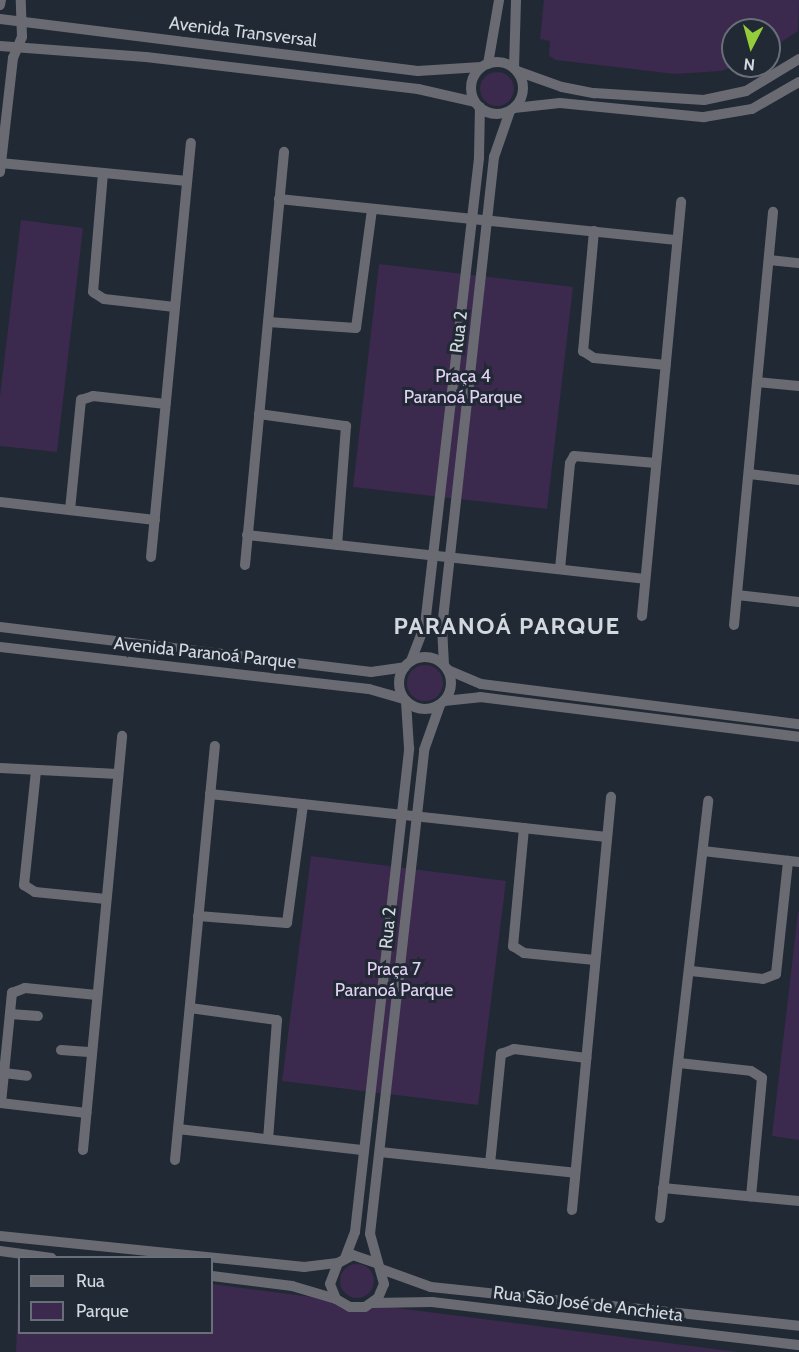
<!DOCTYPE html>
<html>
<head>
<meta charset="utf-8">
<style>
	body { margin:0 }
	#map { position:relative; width:799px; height:1352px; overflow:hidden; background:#212934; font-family:Cabin,sans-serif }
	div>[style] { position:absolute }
	.green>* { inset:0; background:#3b294e }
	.round { border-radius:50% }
	.minor>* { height:10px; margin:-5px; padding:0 5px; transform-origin:5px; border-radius:5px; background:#6a6b72 }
	.minor>.ring { margin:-5px; padding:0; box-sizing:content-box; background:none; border:10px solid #6a6b72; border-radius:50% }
	span { translate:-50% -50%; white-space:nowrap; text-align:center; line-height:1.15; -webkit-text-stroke:6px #212934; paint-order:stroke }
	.street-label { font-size:18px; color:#d3d8df }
	.park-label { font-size:18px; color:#e1d2f3 }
	.district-label { font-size:24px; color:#d3d8df; font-weight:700; letter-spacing:1.5px }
	.legend { position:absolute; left:18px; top:1256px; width:195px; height:78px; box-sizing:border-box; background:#212934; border:2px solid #686f78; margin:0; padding:8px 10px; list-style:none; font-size:18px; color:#d3d8df }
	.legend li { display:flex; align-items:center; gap:12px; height:30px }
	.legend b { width:30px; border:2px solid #686f78 }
	.north { position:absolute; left:721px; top:18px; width:60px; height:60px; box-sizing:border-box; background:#212934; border:2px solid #686f78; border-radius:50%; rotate:186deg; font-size:16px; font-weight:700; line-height:24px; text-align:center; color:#d3d8df }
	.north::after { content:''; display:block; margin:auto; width:21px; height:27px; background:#94cc3c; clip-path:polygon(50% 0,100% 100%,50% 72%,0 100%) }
</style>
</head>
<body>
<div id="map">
	<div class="green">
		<div style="clip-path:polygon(544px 0,799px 0,798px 31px,769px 50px,769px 30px,733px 30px,734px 66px,722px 71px,675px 74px,556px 60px,549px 56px,550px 41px,540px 39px)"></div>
		<div class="round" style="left:480px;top:72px;width:34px;height:34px"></div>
		<div style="clip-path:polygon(21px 220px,83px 228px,57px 452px,0 446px,0 396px)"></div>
		<div style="clip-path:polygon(379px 264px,573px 287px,547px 509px,353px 487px)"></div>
		<div class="round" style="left:407px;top:665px;width:36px;height:36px"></div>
		<div style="clip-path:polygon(311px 856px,506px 881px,478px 1105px,282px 1081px)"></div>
		<div style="clip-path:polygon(798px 912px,799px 912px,799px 1140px,772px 1136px)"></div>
		<div class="round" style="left:340px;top:1264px;width:34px;height:34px"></div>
		<div style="clip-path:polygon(19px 1275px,20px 1332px,212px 1332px,212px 1284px,738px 1352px,16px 1352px)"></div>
	</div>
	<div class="minor">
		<div style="left:0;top:5px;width:5px;rotate:-79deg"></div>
		<div style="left:0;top:19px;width:421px;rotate:7.1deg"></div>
		<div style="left:418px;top:71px;width:63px;rotate:-3.6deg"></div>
		<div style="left:0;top:46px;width:146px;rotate:4.3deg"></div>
		<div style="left:146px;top:57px;width:274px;rotate:6.7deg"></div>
		<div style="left:418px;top:89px;width:58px;rotate:12.8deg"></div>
		<div class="ring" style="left:471px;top:62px;width:42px;height:42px"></div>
		<div style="left:488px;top:64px;width:65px;rotate:-80.2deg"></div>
		<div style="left:514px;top:68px;width:68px;rotate:-88.3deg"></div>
		<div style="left:517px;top:71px;width:48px;rotate:19.6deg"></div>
		<div style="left:562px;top:87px;width:33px;rotate:11deg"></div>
		<div style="left:594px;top:93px;width:110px;rotate:3.6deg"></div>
		<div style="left:704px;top:100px;width:43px;rotate:-12.1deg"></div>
		<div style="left:746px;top:91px;width:62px;rotate:-31.1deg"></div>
		<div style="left:514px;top:108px;width:46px;rotate:-6.2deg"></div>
		<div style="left:560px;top:103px;width:145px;rotate:5.6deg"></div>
		<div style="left:704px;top:117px;width:49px;rotate:-9.5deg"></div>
		<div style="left:752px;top:109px;width:54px;rotate:-29.9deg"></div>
		<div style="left:0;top:163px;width:188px;rotate:5.5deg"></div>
		<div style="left:0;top:172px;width:115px;rotate:-83.5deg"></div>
		<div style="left:13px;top:58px;width:23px;rotate:-67deg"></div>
		<div style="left:22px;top:37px;width:37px;rotate:-92deg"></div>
		<div style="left:103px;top:173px;width:119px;rotate:94.8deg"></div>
		<div style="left:93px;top:292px;width:13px;rotate:32deg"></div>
		<div style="left:104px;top:299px;width:71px;rotate:6.4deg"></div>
		<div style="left:279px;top:199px;width:400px;rotate:5.9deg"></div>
		<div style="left:594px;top:231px;width:121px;rotate:95.2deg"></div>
		<div style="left:583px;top:351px;width:13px;rotate:32deg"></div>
		<div style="left:594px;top:358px;width:72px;rotate:5.6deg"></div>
		<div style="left:769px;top:260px;width:30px;rotate:6deg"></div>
		<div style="left:268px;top:322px;width:88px;rotate:3.9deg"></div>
		<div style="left:356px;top:328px;width:119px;rotate:-82.3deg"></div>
		<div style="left:757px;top:382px;width:42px;rotate:5.4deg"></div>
		<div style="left:259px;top:414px;width:88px;rotate:7.9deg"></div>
		<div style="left:346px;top:426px;width:119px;rotate:94.3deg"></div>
		<div style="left:749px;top:474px;width:50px;rotate:6.8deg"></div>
		<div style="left:0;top:502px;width:156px;rotate:6.6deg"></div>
		<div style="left:70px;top:510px;width:111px;rotate:-84.3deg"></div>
		<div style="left:81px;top:400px;width:13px;rotate:-18deg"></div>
		<div style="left:93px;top:396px;width:73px;rotate:6.3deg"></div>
		<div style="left:247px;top:535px;width:400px;rotate:6.3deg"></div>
		<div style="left:151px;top:557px;width:416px;rotate:-84.5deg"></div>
		<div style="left:245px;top:565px;width:415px;rotate:-84.6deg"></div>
		<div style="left:560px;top:569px;width:106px;rotate:-84.6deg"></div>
		<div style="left:570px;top:463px;width:8px;rotate:-60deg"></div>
		<div style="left:574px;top:456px;width:82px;rotate:4.9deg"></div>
		<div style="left:737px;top:595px;width:62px;rotate:6.4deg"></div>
		<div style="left:642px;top:616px;width:416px;rotate:-84.6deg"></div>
		<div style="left:734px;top:625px;width:415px;rotate:-84.6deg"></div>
		<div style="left:0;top:627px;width:374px;rotate:6.9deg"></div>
		<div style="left:371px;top:672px;width:34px;rotate:-8deg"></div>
		<div style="left:0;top:647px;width:371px;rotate:6.5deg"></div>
		<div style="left:369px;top:689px;width:36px;rotate:16deg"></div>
		<div class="ring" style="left:399px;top:657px;width:42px;height:42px"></div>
		<div style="left:411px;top:661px;width:39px;rotate:-69deg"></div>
		<div style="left:425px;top:625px;width:471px;rotate:-83.4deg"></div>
		<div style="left:479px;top:157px;width:50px;rotate:-88.9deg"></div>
		<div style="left:444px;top:665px;width:37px;rotate:-93deg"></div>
		<div style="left:442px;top:628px;width:474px;rotate:-83.7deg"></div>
		<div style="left:494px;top:157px;width:49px;rotate:-70.8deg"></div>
		<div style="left:448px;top:670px;width:36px;rotate:23deg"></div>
		<div style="left:481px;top:684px;width:321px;rotate:7.2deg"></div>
		<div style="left:444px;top:701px;width:36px;rotate:-6deg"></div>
		<div style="left:480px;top:697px;width:321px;rotate:7.1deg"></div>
		<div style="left:0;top:768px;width:118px;rotate:2.9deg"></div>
		<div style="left:36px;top:771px;width:115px;rotate:96deg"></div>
		<div style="left:24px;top:885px;width:13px;rotate:32deg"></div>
		<div style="left:35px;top:892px;width:71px;rotate:5.6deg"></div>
		<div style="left:210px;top:794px;width:399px;rotate:6.2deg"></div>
		<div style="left:524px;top:828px;width:119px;rotate:95.3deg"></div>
		<div style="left:513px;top:946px;width:13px;rotate:32deg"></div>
		<div style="left:524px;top:953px;width:71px;rotate:5.6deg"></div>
		<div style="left:703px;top:851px;width:97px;rotate:6.5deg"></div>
		<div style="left:198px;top:916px;width:89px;rotate:4.5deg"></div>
		<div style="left:287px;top:923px;width:120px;rotate:-82.3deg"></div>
		<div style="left:691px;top:971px;width:72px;rotate:6.3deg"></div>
		<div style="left:763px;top:979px;width:14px;rotate:-21deg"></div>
		<div style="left:776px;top:974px;width:114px;rotate:-83.9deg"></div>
		<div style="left:190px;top:1008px;width:88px;rotate:7.9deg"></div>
		<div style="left:277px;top:1020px;width:119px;rotate:94.3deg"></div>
		<div style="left:10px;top:1014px;width:28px;rotate:4deg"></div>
		<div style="left:61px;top:1050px;width:31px;rotate:4deg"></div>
		<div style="left:679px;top:1063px;width:72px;rotate:6.3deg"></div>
		<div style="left:751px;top:1071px;width:13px;rotate:32deg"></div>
		<div style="left:762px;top:1078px;width:119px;rotate:95.3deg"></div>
		<div style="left:4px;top:1073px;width:23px;rotate:7deg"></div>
		<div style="left:0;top:1103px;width:87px;rotate:6.6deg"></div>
		<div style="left:1px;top:1103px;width:111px;rotate:-84.3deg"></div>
		<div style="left:12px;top:993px;width:14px;rotate:-21deg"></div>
		<div style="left:25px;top:988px;width:72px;rotate:5.6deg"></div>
		<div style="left:178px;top:1129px;width:185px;rotate:6.5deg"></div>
		<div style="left:83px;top:1150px;width:416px;rotate:-84.6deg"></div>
		<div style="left:380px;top:1152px;width:196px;rotate:6.1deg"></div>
		<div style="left:175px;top:1160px;width:416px;rotate:-84.5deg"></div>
		<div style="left:490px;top:1164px;width:111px;rotate:-84.3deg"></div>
		<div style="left:501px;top:1054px;width:14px;rotate:-21deg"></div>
		<div style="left:514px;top:1049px;width:73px;rotate:7.1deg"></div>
		<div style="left:663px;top:1188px;width:137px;rotate:5.5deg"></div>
		<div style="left:572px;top:1210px;width:415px;rotate:-84.6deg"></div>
		<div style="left:660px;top:1218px;width:420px;rotate:-83.4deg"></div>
		<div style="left:0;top:1236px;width:306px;rotate:5.8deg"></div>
		<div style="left:304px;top:1267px;width:34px;rotate:-7deg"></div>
		<div style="left:0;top:1251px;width:52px;rotate:7.7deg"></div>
		<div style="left:345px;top:1258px;width:28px;rotate:-69deg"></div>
		<div style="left:355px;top:1232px;width:487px;rotate:-83.6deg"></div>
		<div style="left:409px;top:748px;width:47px;rotate:-93.7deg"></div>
		<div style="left:376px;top:1263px;width:24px;rotate:-161deg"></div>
		<div style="left:353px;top:1255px;width:17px;rotate:152deg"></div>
		<div style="left:338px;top:1263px;width:22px;rotate:111deg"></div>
		<div style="left:330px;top:1284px;width:16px;rotate:68deg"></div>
		<div style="left:336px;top:1299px;width:16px;rotate:30deg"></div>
		<div style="left:350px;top:1307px;width:15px"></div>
		<div style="left:365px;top:1307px;width:16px;rotate:-35deg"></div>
		<div style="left:378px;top:1298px;width:15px;rotate:-67deg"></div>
		<div style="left:384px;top:1284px;width:52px;rotate:-105.6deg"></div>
		<div style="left:370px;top:1234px;width:487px;rotate:-83.6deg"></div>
		<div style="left:424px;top:750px;width:48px;rotate:-70.4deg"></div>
		<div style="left:381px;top:1269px;width:53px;rotate:19.8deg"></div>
		<div style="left:431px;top:1287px;width:370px;rotate:6deg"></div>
		<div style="left:212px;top:1276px;width:81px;rotate:7.1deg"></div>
		<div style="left:292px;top:1286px;width:46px;rotate:16.5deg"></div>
		<div style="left:372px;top:1303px;width:60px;rotate:-1deg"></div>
		<div style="left:432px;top:1302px;width:370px;rotate:6.7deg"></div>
	</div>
	<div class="street-label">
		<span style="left:243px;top:32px;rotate:7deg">Avenida Transversal</span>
		<span style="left:459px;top:332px;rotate:-83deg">Rua 2</span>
		<span style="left:205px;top:653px;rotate:6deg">Avenida Paranoá Parque</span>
		<span style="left:388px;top:928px;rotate:-84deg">Rua 2</span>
		<span style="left:588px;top:1304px;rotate:7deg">Rua São José de Anchieta</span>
	</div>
	<div class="park-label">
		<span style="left:463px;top:387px">Praça 4<br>Paranoá Parque</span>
		<span style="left:394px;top:980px">Praça 7<br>Paranoá Parque</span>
	</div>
	<div class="district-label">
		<span style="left:507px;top:626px">PARANOÁ PARQUE</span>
	</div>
	<ul class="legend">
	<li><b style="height:8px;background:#6a6b72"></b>Rua</li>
	<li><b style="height:16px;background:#3b294e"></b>Parque</li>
	</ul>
	<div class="north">N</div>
</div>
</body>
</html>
